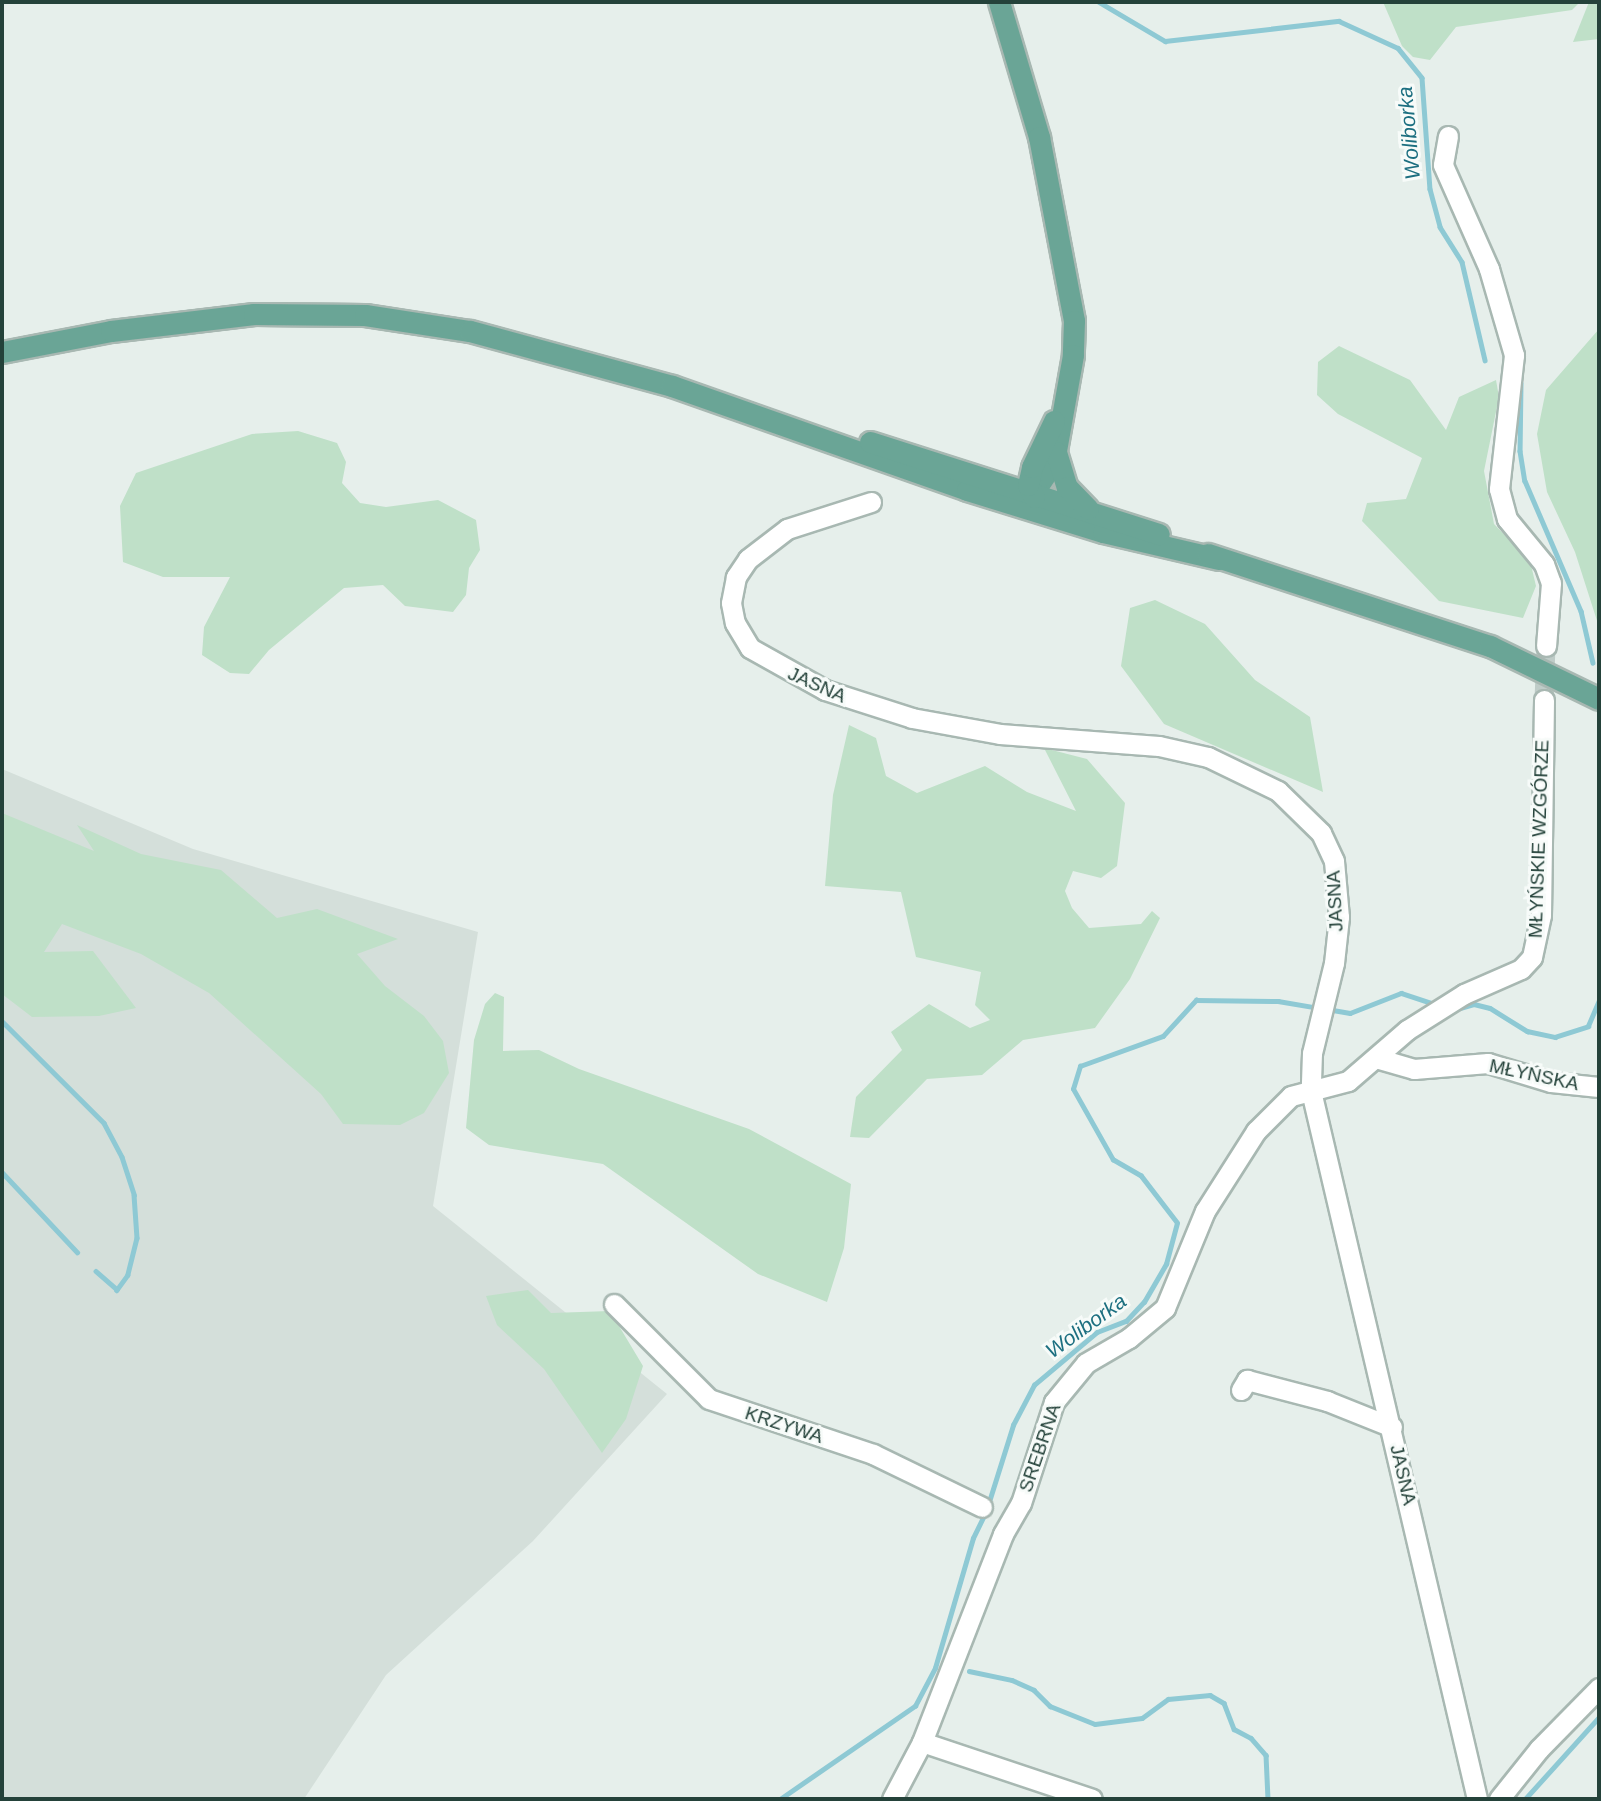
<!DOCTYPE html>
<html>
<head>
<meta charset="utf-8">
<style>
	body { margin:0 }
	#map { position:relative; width:1601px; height:1801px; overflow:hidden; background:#e6efeb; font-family:Helvetica,sans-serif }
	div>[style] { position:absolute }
	.built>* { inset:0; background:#d4dfda }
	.green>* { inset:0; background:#bfe0c8 }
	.stream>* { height:4.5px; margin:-2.25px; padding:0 2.25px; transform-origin:2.25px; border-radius:2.25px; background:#8ec9d4 }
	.minor-tunnel>* { height:19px; margin-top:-9.5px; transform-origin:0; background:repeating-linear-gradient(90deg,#bfccc8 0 19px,transparent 0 29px) }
	.roads { filter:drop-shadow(2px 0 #a8b8b2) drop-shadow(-2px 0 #a8b8b2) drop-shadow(0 2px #a8b8b2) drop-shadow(0 -2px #a8b8b2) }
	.minor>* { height:19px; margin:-9.5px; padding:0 9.5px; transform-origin:9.5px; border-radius:9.5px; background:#fff }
	.major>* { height:21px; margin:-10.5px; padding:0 10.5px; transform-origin:10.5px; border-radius:10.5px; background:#6aa596 }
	span { translate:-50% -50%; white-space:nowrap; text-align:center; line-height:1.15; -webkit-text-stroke:6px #f7fbf9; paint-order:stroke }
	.street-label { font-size:19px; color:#24423a }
	.water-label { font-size:21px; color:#1c6f80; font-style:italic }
	.frame { position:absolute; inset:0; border:4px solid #24423a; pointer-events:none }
</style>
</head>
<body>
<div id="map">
	<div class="built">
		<div style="clip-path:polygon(2px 769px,193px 849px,478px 932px,433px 1206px,667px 1394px,533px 1541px,386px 1675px,304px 1799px,2px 1799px)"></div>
	</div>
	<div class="green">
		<div style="clip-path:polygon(1383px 2px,1580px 2px,1572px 10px,1456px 27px,1430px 60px,1413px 57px,1402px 46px)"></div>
		<div style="clip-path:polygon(1589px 2px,1599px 2px,1599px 39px,1573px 42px)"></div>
		<div style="clip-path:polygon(1599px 329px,1599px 627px,1575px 552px,1547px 492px,1537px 434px,1546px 390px)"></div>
		<div style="clip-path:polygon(1339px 346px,1410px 380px,1446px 430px,1459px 397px,1496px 380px,1499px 397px,1484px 471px,1494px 524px,1530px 561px,1536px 586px,1523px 618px,1439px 601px,1362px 521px,1367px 503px,1406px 499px,1422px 458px,1338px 414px,1317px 395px,1318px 362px)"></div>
		<div style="clip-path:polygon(298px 431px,337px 443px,346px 462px,342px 483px,360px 503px,386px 507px,438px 500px,476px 520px,480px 550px,469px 568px,466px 595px,453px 612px,405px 606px,383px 585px,344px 588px,269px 650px,249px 674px,230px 673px,202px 655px,204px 627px,230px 577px,163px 577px,123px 562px,120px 506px,136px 473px,252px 434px)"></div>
		<div style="clip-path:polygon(1155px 600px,1205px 624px,1255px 680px,1310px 717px,1323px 792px,1164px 724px,1121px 666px,1130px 608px)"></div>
		<div style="clip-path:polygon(849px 725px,876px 738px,886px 776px,917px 793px,985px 766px,1027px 792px,1076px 811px,1044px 748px,1087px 759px,1125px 803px,1117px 866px,1101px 878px,1073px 871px,1065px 891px,1072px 908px,1089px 928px,1141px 924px,1152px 911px,1160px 918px,1130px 979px,1095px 1028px,1023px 1040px,982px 1075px,927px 1079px,869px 1138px,850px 1137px,856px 1097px,902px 1050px,891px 1032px,929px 1004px,970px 1028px,990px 1020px,975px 1005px,981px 972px,916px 957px,901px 892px,825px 886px,833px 795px)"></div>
		<div style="clip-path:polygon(2px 813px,94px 851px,77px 825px,141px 854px,221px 870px,277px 918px,317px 909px,398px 939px,357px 954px,385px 986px,424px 1016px,443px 1041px,449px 1073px,424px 1113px,400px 1125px,343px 1124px,321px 1094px,209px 993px,141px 954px,62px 924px,44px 952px,93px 951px,136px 1008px,99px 1016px,32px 1017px,2px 994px)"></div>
		<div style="clip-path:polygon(495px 993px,504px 997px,503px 1051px,539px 1050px,579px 1069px,749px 1129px,851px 1184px,844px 1248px,827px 1302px,758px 1274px,603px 1164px,489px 1145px,466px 1128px,474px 1040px,485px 1004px)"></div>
		<div style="clip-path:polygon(528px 1290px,551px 1313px,610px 1311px,643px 1366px,626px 1419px,602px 1453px,544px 1369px,497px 1325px,486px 1296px)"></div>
	</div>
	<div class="stream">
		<div style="left:1099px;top:2px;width:77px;rotate:30.6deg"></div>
		<div style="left:1165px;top:41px;width:175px;rotate:-6.6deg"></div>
		<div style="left:1339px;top:21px;width:65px;rotate:24.6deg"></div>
		<div style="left:1398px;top:48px;width:38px;rotate:51deg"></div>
		<div style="left:1422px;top:78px;width:111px;rotate:85.9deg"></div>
		<div style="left:1430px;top:189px;width:39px;rotate:75deg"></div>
		<div style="left:1440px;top:227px;width:41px;rotate:57.8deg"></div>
		<div style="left:1462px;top:262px;width:101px;rotate:76.8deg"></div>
		<div style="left:1521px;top:383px;width:68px;rotate:90.8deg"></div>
		<div style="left:1520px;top:451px;width:30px;rotate:81deg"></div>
		<div style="left:1525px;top:481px;width:142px;rotate:66.7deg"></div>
		<div style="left:1581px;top:611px;width:53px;rotate:77deg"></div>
		<div style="left:1327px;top:1009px;width:23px;rotate:10deg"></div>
		<div style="left:1350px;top:1013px;width:55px;rotate:-21.4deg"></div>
		<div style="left:1401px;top:993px;width:36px;rotate:18deg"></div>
		<div style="left:1453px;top:1010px;width:22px;rotate:-16deg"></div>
		<div style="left:1474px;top:1004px;width:16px;rotate:14deg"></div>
		<div style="left:1490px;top:1008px;width:44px;rotate:31.9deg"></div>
		<div style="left:1527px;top:1031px;width:29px;rotate:12deg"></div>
		<div style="left:1555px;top:1037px;width:35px;rotate:-18deg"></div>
		<div style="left:1588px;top:1026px;width:28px;rotate:-67deg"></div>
		<div style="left:2px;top:1021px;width:144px;rotate:45deg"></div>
		<div style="left:104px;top:1123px;width:38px;rotate:62deg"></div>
		<div style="left:122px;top:1157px;width:40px;rotate:72deg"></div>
		<div style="left:134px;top:1195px;width:43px;rotate:86deg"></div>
		<div style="left:137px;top:1238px;width:38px;rotate:104deg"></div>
		<div style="left:128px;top:1275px;width:19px;rotate:126deg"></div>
		<div style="left:117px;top:1290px;width:28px;rotate:-139deg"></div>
		<div style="left:2px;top:1172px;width:110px;rotate:46.8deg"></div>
		<div style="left:988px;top:1505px;width:84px;rotate:-72.6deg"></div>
		<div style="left:1013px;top:1425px;width:45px;rotate:-62.3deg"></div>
		<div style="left:1034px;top:1385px;width:82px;rotate:-40.1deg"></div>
		<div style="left:1097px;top:1332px;width:31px;rotate:-21deg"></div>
		<div style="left:1126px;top:1321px;width:26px;rotate:-47deg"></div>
		<div style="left:1144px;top:1302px;width:44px;rotate:-59.9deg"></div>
		<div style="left:1166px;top:1264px;width:42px;rotate:-75deg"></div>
		<div style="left:1177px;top:1223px;width:59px;rotate:-127.5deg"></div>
		<div style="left:1141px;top:1176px;width:32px;rotate:-150deg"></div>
		<div style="left:1113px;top:1160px;width:81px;rotate:-119.4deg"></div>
		<div style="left:1073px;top:1089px;width:24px;rotate:-73deg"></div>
		<div style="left:1080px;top:1066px;width:88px;rotate:-19.9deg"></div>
		<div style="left:1163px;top:1036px;width:49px;rotate:-47.5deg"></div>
		<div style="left:1196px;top:1000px;width:82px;rotate:0.7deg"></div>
		<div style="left:1278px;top:1001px;width:42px;rotate:9.7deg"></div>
		<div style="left:969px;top:1671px;width:44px;rotate:11.8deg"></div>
		<div style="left:1012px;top:1680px;width:24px;rotate:24deg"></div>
		<div style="left:1034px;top:1690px;width:23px;rotate:45deg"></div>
		<div style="left:1050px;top:1706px;width:48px;rotate:21.8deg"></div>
		<div style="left:1095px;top:1724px;width:47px;rotate:-7.3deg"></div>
		<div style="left:1142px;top:1718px;width:32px;rotate:-36deg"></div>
		<div style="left:1168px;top:1699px;width:42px;rotate:-5.4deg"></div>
		<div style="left:1210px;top:1695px;width:16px;rotate:30deg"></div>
		<div style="left:1224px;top:1703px;width:28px;rotate:69deg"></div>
		<div style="left:1234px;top:1729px;width:19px;rotate:28deg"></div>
		<div style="left:1251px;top:1738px;width:23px;rotate:49deg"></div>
		<div style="left:1266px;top:1755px;width:44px;rotate:87.4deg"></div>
		<div style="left:780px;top:1799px;width:164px;rotate:-34.6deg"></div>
		<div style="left:915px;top:1706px;width:43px;rotate:-62.2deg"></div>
		<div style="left:935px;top:1668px;width:135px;rotate:-73.7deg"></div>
		<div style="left:973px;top:1538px;width:28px;rotate:-64deg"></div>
		<div style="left:1525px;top:1799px;width:110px;rotate:-47.9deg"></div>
	</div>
	<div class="minor-tunnel">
		<div style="left:1544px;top:700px;width:54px;rotate:-87.9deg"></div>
	</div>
	<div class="roads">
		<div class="minor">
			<div style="left:1448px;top:136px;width:29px;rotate:100deg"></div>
			<div style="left:1443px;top:165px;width:114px;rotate:66.1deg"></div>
			<div style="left:1489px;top:269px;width:90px;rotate:73.8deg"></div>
			<div style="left:1514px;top:355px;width:135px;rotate:96.4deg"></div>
			<div style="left:1499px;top:489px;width:31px;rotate:75deg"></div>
			<div style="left:1507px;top:519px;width:58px;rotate:50.6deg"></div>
			<div style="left:1544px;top:564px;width:20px;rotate:70deg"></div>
			<div style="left:1551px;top:583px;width:63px;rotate:94.5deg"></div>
			<div style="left:871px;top:502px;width:88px;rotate:162.2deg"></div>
			<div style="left:787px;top:529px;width:49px;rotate:142.4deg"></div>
			<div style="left:748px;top:559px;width:22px;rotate:124deg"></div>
			<div style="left:736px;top:577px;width:26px;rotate:101deg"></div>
			<div style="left:731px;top:603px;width:20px;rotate:79deg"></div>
			<div style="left:735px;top:623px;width:29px;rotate:59deg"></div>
			<div style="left:750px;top:648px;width:86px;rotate:29.2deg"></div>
			<div style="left:825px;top:690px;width:91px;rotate:17.8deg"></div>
			<div style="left:912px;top:718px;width:89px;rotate:10.3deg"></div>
			<div style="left:1000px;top:734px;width:159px;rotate:4.3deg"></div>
			<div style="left:1159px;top:746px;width:50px;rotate:12.7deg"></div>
			<div style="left:1208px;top:757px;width:78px;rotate:25.9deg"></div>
			<div style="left:1278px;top:791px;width:60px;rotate:44.3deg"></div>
			<div style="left:1321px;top:833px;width:31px;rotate:65deg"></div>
			<div style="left:1334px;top:861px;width:56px;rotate:84.9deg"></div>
			<div style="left:1339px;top:917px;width:46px;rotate:96.2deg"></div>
			<div style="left:1334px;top:963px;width:93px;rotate:103.7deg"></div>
			<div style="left:1312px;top:1053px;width:38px;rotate:92deg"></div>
			<div style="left:1311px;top:1091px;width:727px;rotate:76.8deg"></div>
			<div style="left:1376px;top:1058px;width:40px;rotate:16deg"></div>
			<div style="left:1414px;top:1069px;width:74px;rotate:-4.6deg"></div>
			<div style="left:1488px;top:1063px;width:66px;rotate:16.8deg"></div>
			<div style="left:1551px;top:1082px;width:48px;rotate:5.9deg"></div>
			<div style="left:614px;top:1304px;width:134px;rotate:45deg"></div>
			<div style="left:709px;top:1399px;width:173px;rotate:18.5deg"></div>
			<div style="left:873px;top:1454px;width:121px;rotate:25.9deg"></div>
			<div style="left:1241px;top:1390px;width:12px;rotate:-59deg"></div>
			<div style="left:1247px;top:1380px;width:83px;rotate:14.7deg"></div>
			<div style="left:1327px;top:1401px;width:70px;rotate:21.8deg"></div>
			<div style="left:922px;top:1742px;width:179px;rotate:18.5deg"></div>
			<div style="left:892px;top:1799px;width:64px;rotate:-62.2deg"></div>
			<div style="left:922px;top:1742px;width:223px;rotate:-68.7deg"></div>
			<div style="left:1003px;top:1534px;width:36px;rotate:-60deg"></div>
			<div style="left:1021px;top:1503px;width:106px;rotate:-71.9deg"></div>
			<div style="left:1054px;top:1402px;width:50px;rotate:-50.6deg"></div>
			<div style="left:1086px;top:1363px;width:50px;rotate:-30.2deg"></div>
			<div style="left:1129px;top:1338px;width:47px;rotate:-39.8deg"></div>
			<div style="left:1165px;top:1308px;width:105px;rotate:-67.6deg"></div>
			<div style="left:1205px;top:1211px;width:95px;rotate:-57.5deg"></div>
			<div style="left:1256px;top:1131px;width:49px;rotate:-45deg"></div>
			<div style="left:1291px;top:1096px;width:59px;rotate:-14.7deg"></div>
			<div style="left:1348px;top:1081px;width:78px;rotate:-40.8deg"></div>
			<div style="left:1407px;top:1030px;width:67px;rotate:-32.3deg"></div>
			<div style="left:1464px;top:994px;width:62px;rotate:-23.7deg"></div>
			<div style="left:1521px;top:969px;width:16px;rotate:-47deg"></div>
			<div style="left:1532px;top:957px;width:43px;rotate:-77.9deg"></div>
			<div style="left:1541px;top:915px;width:215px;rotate:-89.2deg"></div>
			<div style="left:1499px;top:1799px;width:64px;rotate:-51.3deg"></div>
			<div style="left:1539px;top:1749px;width:86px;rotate:-45.5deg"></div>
		</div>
		<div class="major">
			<div style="left:999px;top:2px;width:141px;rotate:73.5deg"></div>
			<div style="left:1039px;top:137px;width:187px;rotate:79.2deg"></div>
			<div style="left:1074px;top:321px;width:34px;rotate:92deg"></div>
			<div style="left:1073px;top:355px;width:109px;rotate:100.1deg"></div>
			<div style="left:1054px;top:462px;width:32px;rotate:124deg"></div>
			<div style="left:1036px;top:489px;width:17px;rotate:156deg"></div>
			<div style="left:2px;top:352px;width:111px;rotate:-10.9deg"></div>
			<div style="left:111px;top:331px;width:144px;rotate:-6.8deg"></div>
			<div style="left:254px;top:314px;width:111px;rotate:0.5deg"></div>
			<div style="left:365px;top:315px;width:106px;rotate:8.7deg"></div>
			<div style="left:470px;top:331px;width:209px;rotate:15.2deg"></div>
			<div style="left:672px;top:386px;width:313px;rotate:19.4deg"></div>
			<div style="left:967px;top:490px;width:142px;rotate:17.2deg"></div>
			<div style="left:1103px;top:532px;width:119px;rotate:13.1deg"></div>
			<div style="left:870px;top:442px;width:303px;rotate:17.7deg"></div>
			<div style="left:1056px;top:452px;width:37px;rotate:73deg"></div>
			<div style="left:1067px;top:487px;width:30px;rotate:46deg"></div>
			<div style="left:1034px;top:497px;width:13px;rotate:-117deg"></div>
			<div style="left:1028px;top:485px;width:18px;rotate:-77deg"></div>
			<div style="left:1032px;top:467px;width:51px;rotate:-64.4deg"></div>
			<div style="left:1208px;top:554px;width:297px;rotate:18.1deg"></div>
			<div style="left:1490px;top:646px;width:121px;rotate:25.9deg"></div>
		</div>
	</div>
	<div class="street-label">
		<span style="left:817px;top:685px;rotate:24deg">JASNA</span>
		<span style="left:1539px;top:839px;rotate:-88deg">MŁYŃSKIE WZGÓRZE</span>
		<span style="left:1335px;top:901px;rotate:-93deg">JASNA</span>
		<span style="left:1534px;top:1075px;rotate:12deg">MŁYŃSKA</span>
		<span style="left:784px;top:1425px;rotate:18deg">KRZYWA</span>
		<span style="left:1040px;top:1448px;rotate:-71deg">SREBRNA</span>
		<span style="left:1403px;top:1475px;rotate:77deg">JASNA</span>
	</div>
	<div class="water-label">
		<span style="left:1409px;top:133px;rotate:-95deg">Woliborka</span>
		<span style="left:1086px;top:1326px;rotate:-36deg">Woliborka</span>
	</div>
	<div class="frame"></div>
</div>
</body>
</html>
